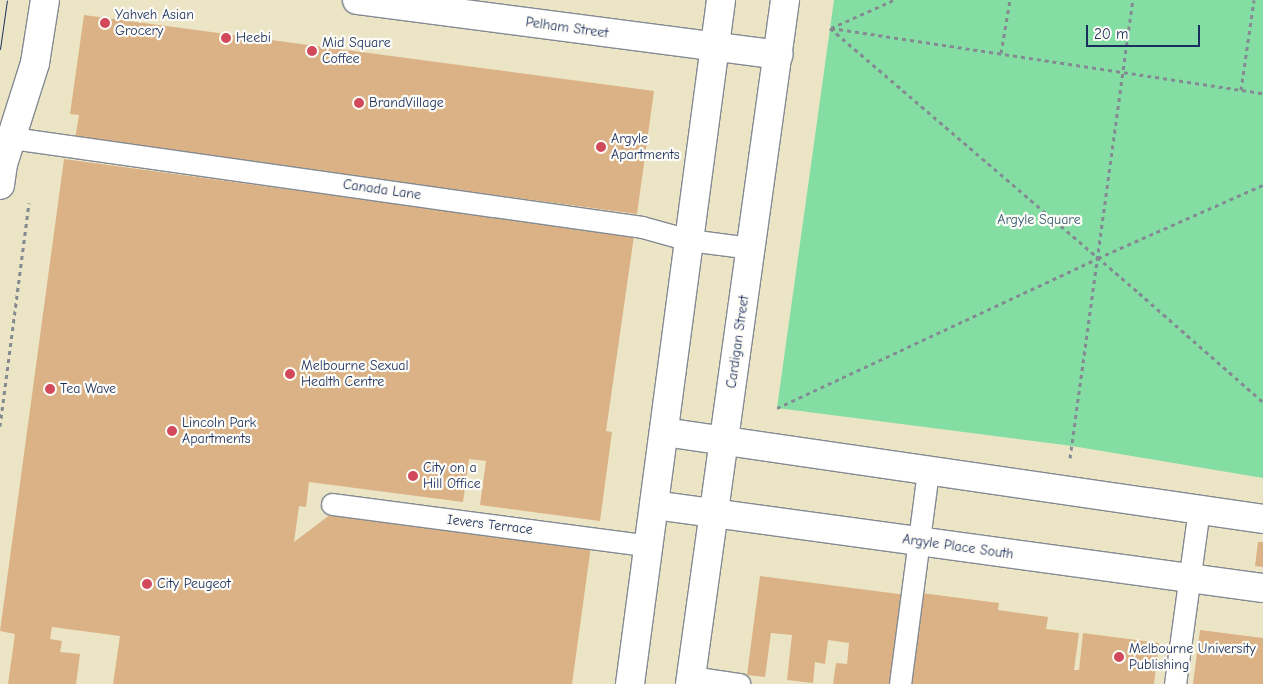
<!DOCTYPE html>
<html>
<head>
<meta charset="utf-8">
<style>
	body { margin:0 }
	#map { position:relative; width:1263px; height:684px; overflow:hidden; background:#ebe5c6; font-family:"Comic Neue",sans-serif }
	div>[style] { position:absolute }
	.green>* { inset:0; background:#84dea4 }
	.building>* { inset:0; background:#dbb285 }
	.path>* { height:3px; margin-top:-1.5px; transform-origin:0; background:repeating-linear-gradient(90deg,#838a92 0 4px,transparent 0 8px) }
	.roads { filter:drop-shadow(1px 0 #838a92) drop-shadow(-1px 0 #838a92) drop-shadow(0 1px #838a92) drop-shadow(0 -1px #838a92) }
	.service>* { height:21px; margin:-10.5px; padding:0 10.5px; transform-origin:10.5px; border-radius:10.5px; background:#fff }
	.minor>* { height:28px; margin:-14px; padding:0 14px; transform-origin:14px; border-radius:14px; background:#fff }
	.tertiary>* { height:28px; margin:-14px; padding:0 14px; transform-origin:14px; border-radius:14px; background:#fff }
	.tram>* { height:1px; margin:-0.5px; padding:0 0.5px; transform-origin:0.5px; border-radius:0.5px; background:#1b2f5e }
	.dots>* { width:14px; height:14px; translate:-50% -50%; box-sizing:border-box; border:2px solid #fdfcf7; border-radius:50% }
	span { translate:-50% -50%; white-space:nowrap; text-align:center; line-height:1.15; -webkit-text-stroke:4.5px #fdfcf7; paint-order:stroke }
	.poi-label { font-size:14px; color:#1b2f5e }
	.left { translate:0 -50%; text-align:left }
	.street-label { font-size:14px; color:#1b2f5e }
	.park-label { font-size:14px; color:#355b70 }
	.scale { position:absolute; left:1086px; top:25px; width:114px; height:22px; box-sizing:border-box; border:2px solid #1b2f5e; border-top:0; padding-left:6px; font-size:15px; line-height:18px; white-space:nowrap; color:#1b2f5e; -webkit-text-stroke:4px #fdfcf7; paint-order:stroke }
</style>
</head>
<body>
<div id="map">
	<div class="green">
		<div style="clip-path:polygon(834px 0,1263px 0,1263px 478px,1072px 446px,777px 408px)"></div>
	</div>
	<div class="building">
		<div style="clip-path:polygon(84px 15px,654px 91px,637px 214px,75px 139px,79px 115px,70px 114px)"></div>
		<div style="clip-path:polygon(64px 159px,634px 236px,606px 431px,612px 432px,600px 521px,480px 505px,486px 461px,469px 459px,463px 502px,309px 482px,306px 507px,299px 506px,294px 542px,335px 511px,591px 546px,572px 684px,113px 684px,120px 636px,52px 627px,50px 639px,62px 641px,60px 652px,80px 654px,76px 684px,8px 684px,15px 634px,0 631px)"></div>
		<div style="clip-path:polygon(1258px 542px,1263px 542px,1263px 567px,1255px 566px)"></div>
		<div style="clip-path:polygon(760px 576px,906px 595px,894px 684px,833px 684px,836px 663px,847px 664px,849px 643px,828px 640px,825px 664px,815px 662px,813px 683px,787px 680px,792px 635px,771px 633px,765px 677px,747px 675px)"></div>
		<div style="clip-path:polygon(921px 593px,999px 603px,998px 610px,1048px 617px,1046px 629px,1079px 633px,1074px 670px,1079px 670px,1083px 633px,1159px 643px,1154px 684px,909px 684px)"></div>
		<div style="clip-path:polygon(1200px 630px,1263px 638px,1263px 684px,1193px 684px)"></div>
	</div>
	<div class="path">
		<div style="left:830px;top:28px;width:407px;rotate:40.6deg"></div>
		<div style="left:1139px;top:293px;width:165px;rotate:41.3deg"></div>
		<div style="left:831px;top:28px;width:437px;rotate:8.6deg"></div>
		<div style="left:831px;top:28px;width:69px;rotate:-24deg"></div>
		<div style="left:1001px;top:53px;width:54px;rotate:-80.4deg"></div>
		<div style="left:1241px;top:90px;width:91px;rotate:-81.8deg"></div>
		<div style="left:777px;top:408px;width:354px;rotate:-25deg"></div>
		<div style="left:1098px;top:258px;width:180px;rotate:-23.9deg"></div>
		<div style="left:0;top:426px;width:225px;rotate:-82.6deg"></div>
		<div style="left:1070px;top:458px;width:462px;rotate:-82.2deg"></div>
	</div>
	<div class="roads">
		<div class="service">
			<div style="left:12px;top:138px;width:636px;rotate:8.04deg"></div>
			<div style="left:642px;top:227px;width:49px;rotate:15.5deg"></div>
			<div style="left:689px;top:240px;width:63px;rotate:7.4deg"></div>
			<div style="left:332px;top:504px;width:320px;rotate:7.5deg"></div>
			<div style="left:691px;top:677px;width:49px;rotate:8.3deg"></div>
			<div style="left:900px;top:684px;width:215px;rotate:-82.5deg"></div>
			<div style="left:1175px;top:684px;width:177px;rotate:-82.2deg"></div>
		</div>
		<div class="minor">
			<div style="left:357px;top:0;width:425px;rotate:7.4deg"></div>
			<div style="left:664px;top:432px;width:605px;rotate:8.26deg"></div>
			<div style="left:654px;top:505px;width:615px;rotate:7.76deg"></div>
			<div style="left:630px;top:684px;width:690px;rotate:-82.42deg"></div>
			<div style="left:690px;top:684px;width:691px;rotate:-82.09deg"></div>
		</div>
		<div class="tertiary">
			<div style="left:0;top:185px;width:21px;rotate:-82deg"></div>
			<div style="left:3px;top:164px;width:106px;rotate:-72.4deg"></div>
			<div style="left:35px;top:63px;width:64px;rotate:-81deg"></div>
		</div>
	</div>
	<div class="tram">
		<div style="left:0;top:49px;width:49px;rotate:-81.9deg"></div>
	</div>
	<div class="dots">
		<div style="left:105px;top:23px;background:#d1495b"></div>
		<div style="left:226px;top:38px;background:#d1495b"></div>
		<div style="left:312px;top:51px;background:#d1495b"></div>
		<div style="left:359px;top:103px;background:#d1495b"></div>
		<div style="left:601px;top:147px;background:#d1495b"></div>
		<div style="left:290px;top:374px;background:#d1495b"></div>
		<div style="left:50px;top:389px;background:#d1495b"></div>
		<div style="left:172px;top:431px;background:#d1495b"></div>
		<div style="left:413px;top:476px;background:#d1495b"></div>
		<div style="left:147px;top:584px;background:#d1495b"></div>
		<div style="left:1119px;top:657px;background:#d1495b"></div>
	</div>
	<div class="poi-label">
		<span class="left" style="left:115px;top:23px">Yahveh Asian<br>Grocery</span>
		<span class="left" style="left:236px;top:38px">Heebi</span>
		<span class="left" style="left:322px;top:51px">Mid Square<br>Coffee</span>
		<span class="left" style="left:369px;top:103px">BrandVillage</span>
		<span class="left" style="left:611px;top:147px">Argyle<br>Apartments</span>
		<span class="left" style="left:301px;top:374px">Melbourne Sexual<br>Health Centre</span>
		<span class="left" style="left:60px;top:389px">Tea Wave</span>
		<span class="left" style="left:182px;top:431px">Lincoln Park<br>Apartments</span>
		<span class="left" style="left:423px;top:476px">City on a<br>Hill Office</span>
		<span class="left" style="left:157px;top:584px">City Peugeot</span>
		<span class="left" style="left:1129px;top:657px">Melbourne University<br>Publishing</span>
	</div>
	<div class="street-label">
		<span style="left:567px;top:28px;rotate:8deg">Pelham Street</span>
		<span style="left:382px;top:190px;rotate:8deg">Canada Lane</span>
		<span style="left:738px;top:342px;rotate:-82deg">Cardigan Street</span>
		<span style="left:490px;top:525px;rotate:7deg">Ievers Terrace</span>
		<span style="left:958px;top:547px;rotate:8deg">Argyle Place South</span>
	</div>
	<div class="park-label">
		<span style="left:1039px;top:220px">Argyle Square</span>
	</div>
	<div class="scale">20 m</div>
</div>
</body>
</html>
